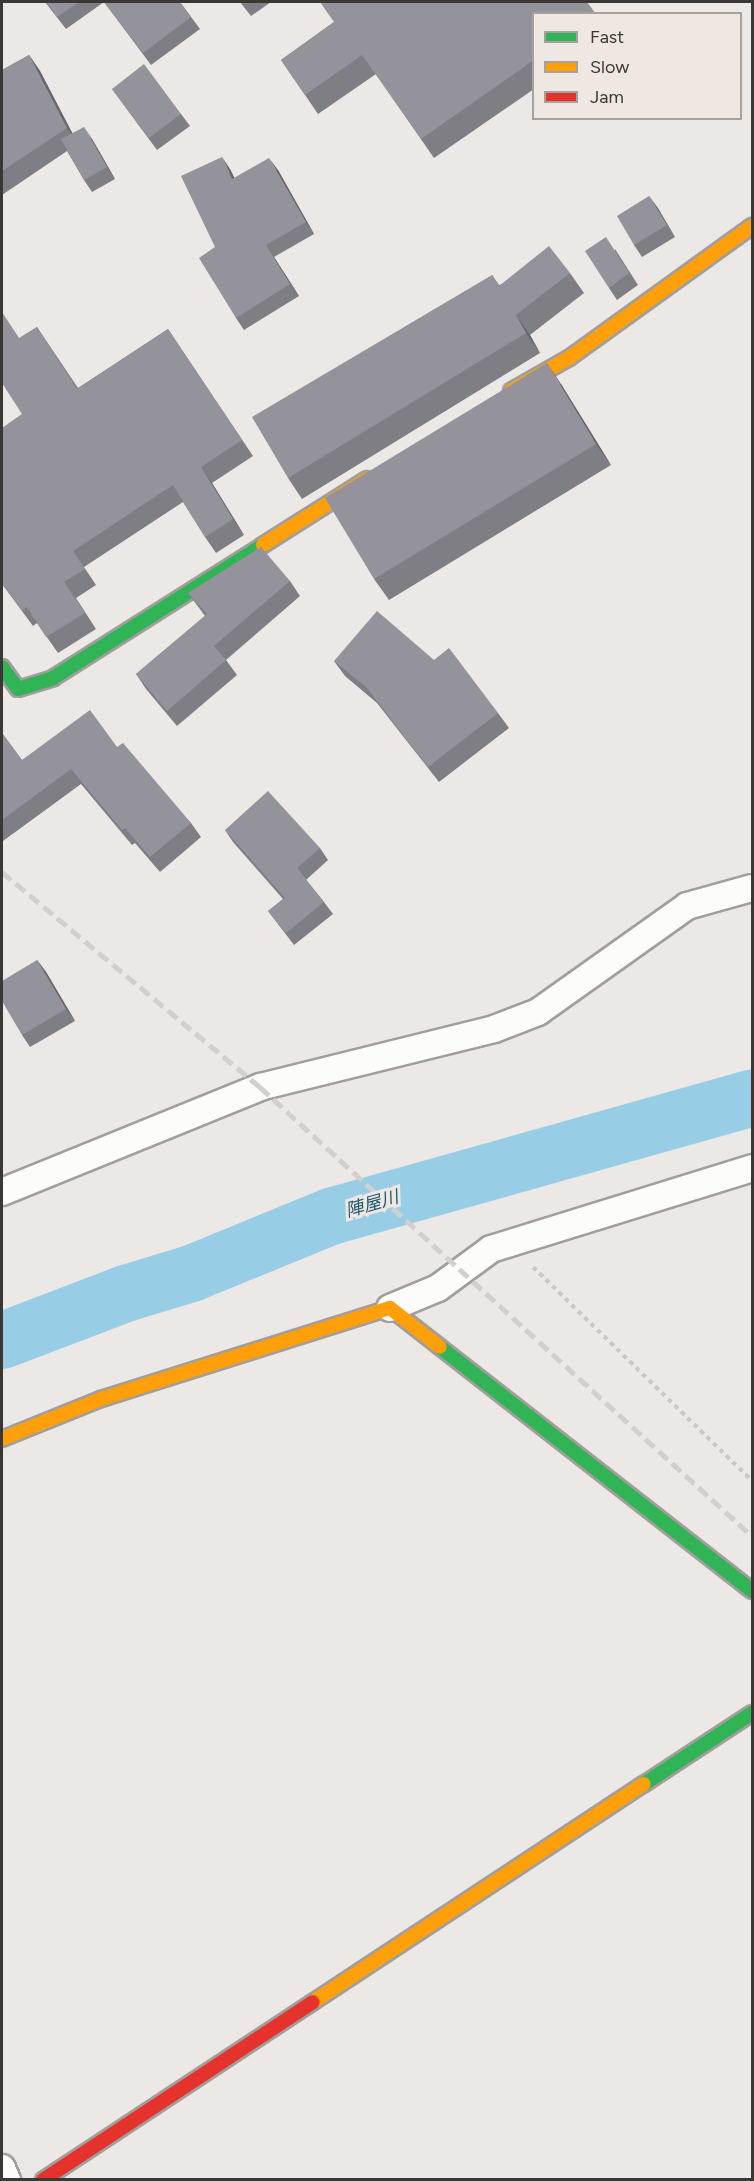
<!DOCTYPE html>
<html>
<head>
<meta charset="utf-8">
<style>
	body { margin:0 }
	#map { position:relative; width:754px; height:2181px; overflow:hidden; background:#ece8e5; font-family:Figtree,"Noto Sans JP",sans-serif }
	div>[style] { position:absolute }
	.river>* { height:57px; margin:-28.5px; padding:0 28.5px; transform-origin:28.5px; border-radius:28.5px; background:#98cde6 }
	.path>* { height:4px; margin-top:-2px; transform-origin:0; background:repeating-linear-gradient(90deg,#cac7c6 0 4.5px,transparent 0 9px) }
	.roads { filter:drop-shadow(2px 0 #a19e9b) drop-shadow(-2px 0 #a19e9b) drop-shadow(0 2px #a19e9b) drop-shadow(0 -2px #a19e9b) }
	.street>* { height:26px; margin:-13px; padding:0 13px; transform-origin:13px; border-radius:13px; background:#fcfcfb }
	.fast>* { height:14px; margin:-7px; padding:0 7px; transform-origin:7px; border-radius:7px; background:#30b455 }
	.slow>* { height:14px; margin:-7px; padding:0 7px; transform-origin:7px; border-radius:7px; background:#ff9f0a }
	.jam>* { height:14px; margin:-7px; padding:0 7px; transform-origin:7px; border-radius:7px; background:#e5322d }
	.rail>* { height:4.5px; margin-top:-2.25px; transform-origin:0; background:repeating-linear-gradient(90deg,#d1cfcf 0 12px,transparent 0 18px) }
	.wall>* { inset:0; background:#7f7e85 }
	.shaded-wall>* { inset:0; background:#68666c }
	.building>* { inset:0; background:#94929b }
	span { translate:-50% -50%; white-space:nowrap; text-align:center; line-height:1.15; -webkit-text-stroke:6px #efe8e2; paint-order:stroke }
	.water-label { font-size:18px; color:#1d5973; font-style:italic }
	.frame { position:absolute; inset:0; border:3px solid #3a3735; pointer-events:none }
	.legend { position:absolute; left:532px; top:12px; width:210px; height:108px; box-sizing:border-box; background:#efe8e2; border:2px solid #a7a19d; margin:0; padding:8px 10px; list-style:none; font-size:18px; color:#3a3735 }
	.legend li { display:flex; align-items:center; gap:12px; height:30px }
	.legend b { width:30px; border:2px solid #a7a19d }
</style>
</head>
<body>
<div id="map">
	<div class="river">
		<div style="left:2px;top:1340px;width:132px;rotate:-20.9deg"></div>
		<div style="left:125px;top:1293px;width:69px;rotate:-16.9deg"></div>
		<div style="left:191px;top:1273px;width:150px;rotate:-22.3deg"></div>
		<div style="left:330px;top:1216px;width:438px;rotate:-15.7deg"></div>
	</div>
	<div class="path">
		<div style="left:533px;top:1267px;width:306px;rotate:44.3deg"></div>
	</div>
	<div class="roads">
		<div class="street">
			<div style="left:2px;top:1192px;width:279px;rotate:-22.1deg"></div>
			<div style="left:260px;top:1087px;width:241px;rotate:-13.9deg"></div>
			<div style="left:494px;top:1029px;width:47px;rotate:-21.1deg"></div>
			<div style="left:538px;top:1012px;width:183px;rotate:-35.4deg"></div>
			<div style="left:687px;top:906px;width:67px;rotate:-15.5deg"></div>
			<div style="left:390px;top:1308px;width:52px;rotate:-22.6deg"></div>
			<div style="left:438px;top:1288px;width:66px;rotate:-36.3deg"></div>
			<div style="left:491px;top:1249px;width:273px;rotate:-17.2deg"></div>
			<div style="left:2px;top:2168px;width:13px;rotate:67deg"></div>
		</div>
		<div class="fast">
			<div style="left:2px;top:667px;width:27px;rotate:54deg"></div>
			<div style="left:18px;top:689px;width:37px;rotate:-17deg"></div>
			<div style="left:53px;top:678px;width:249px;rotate:-32.3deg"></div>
			<div style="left:440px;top:1347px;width:396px;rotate:38deg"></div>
			<div style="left:644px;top:1784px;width:129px;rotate:-33.3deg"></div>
		</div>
		<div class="slow">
			<div style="left:511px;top:391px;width:67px;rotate:-29.6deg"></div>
			<div style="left:569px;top:358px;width:226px;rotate:-35.8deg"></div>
			<div style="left:263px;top:545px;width:123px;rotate:-32.4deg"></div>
			<div style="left:2px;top:1439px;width:107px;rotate:-22deg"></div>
			<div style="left:101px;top:1399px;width:303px;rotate:-17.5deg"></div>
			<div style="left:390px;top:1308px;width:63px;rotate:38deg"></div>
			<div style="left:313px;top:2002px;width:396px;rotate:-33.4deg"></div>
		</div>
		<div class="jam">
			<div style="left:43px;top:2180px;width:323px;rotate:-33.4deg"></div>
		</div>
	</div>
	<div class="rail">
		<div style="left:2px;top:872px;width:336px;rotate:39.8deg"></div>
		<div style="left:260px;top:1087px;width:666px;rotate:42.38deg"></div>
	</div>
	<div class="wall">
		<div style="clip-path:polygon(45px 2px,180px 2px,200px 29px,151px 65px,104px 2px,66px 29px)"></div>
		<div style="clip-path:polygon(240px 2px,271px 2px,251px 16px)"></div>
		<div style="clip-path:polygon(534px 14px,534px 89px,434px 158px,376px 74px,318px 114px,281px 60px,334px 22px)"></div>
		<div style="clip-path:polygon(29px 55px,40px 71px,72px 133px,92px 139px,115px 179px,92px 192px,84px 180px,67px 151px,2px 195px,2px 70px)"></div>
		<div style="clip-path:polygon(112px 89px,181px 114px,190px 126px,157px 150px)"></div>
		<div style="clip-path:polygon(230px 169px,234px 178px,278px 170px,314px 234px,274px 257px,299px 296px,244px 330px,236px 318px,215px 247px)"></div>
		<div style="clip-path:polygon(649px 196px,675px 237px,642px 257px,634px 245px)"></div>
		<div style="clip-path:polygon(615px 249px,638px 285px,617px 300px,609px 288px)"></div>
		<div style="clip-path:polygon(570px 273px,584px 293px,530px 335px,540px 353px,302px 499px,288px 478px,492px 275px,499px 285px)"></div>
		<div style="clip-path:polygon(37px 327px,78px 388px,168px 329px,253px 456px,212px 483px,244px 535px,216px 553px,205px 537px,183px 502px,84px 567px,96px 585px,76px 598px,96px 629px,58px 653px,37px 623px,33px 626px,2px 584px,22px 414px,20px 338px)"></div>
		<div style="clip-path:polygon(561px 384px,611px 465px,389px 600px,374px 579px)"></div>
		<div style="clip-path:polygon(290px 581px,300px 596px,226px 660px,237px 675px,177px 726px,146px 689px,136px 674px,205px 616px,188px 593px)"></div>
		<div style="clip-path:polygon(434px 660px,498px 713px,509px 728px,439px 782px,377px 703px,345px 676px,334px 661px)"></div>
		<div style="clip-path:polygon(2px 733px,22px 760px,117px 747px,191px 823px,201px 837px,160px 872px,135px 843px,132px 845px,81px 784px,3px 841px,2px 840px)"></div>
		<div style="clip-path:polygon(225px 830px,320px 848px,328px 860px,306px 880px,324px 902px,333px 914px,294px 945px,268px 911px,283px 899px,233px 842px)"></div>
		<div style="clip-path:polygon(37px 960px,46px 972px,75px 1021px,30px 1047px,22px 1035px)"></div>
	</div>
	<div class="shaded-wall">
		<div style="clip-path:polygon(29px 55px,40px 71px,78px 144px,67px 128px)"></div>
		<div style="clip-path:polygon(84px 127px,92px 139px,115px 179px,107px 167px)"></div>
		<div style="clip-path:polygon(222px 157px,230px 169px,241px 191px,232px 179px)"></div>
		<div style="clip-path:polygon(269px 158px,278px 170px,314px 234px,306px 222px)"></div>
		<div style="clip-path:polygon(649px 196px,658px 208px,675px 237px,667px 225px)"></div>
		<div style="clip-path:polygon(266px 245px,274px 257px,299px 296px,290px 284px)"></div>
		<div style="clip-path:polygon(516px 315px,530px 335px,540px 353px,526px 333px)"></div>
		<div style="clip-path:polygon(547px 363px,561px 384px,611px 465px,596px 444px)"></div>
		<div style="clip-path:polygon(201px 467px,212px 483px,244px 535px,233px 519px)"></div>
		<div style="clip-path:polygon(37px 960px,46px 972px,75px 1021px,66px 1009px)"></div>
	</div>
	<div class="building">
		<div style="clip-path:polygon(46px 2px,79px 2px,57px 17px)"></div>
		<div style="clip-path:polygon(104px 2px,180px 2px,191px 17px,143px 53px)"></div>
		<div style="clip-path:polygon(320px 2px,587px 2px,596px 14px,534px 14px,534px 60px,421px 139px,362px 55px,305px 95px,281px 60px,334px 22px)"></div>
		<div style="clip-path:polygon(29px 55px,67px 128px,2px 171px,2px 70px)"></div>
		<div style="clip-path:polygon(144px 64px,181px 114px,149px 138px,112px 89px)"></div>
		<div style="clip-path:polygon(84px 127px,107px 167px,84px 180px,61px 139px)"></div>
		<div style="clip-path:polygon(222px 157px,232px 179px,269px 158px,306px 222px,266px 245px,290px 284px,236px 318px,199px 258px,215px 247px,181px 176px)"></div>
		<div style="clip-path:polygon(649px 196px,667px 225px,634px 245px,617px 216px)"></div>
		<div style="clip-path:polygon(606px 237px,629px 273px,609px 288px,585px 251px)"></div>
		<div style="clip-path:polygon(549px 246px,570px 273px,516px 315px,526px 333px,288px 478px,252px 417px,492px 275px,499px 286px)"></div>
		<div style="clip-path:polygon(2px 312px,19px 338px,37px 327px,77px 389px,168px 329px,242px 440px,201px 467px,233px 519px,205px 537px,173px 485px,73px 551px,85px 569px,64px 582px,85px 613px,46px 637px,27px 607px,22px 610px,2px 583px,2px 428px,22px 414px,2px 383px)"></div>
		<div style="clip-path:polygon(547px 363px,596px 444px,374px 579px,325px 498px)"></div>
		<div style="clip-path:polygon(261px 547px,290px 581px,214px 646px,226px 660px,167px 711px,136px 674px,207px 614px,188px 593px)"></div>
		<div style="clip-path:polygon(377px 611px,434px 660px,449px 648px,498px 713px,428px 767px,367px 688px,334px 661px)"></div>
		<div style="clip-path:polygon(90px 710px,117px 747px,123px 743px,191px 823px,150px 857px,125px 828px,122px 830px,71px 769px,2px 820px,2px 733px,22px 760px)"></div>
		<div style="clip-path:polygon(268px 791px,320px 848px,297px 868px,324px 902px,286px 933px,268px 911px,285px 898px,225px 830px)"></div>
		<div style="clip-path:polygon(37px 960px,66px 1009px,22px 1035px,2px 1001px,2px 981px)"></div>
	</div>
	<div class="water-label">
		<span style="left:372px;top:1204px;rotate:-16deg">陣屋川</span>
	</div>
	<div class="frame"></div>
	<ul class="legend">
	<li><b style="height:8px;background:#30b455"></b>Fast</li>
	<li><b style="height:8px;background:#ff9f0a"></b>Slow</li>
	<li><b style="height:8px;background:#e5322d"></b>Jam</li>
	</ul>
</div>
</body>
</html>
